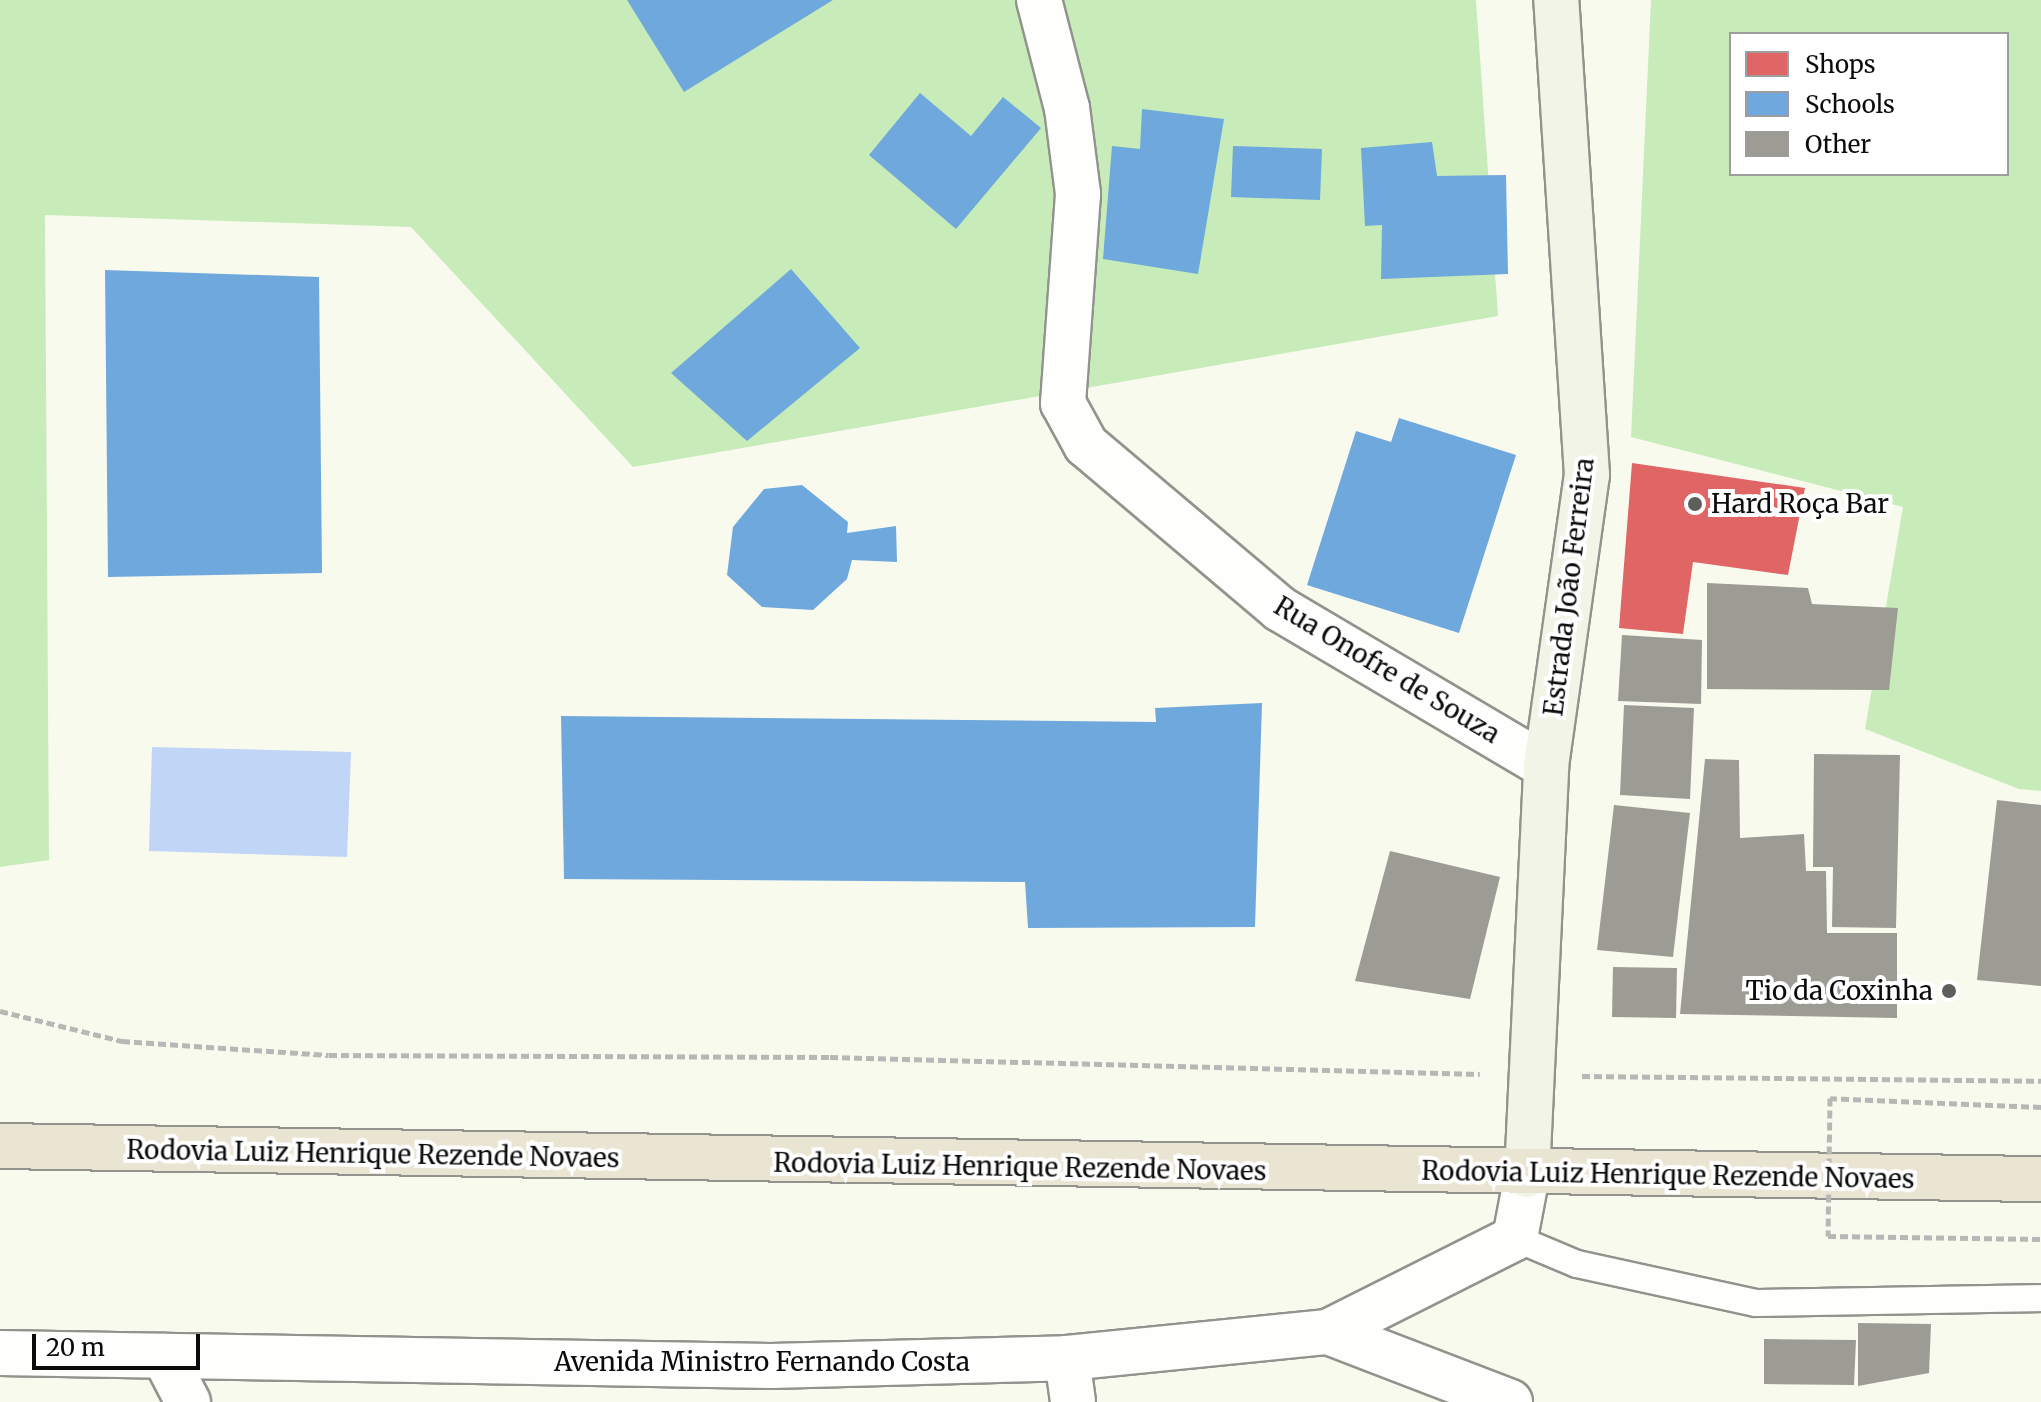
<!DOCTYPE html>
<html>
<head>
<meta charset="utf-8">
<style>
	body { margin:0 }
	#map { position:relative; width:2041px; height:1402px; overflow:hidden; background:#f9faee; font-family:Merriweather,serif }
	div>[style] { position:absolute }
	.forest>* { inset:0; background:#c7ebb9 }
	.water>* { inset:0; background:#c1d6f7 }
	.shops>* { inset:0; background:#e06666 }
	.schools>* { inset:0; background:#6fa8dc }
	.building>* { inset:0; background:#9c9c95 }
	.path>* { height:5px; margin-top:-2.5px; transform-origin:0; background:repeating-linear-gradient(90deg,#b7b7b5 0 8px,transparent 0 12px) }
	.roads { filter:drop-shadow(2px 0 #92938d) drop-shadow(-2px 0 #92938d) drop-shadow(0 2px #92938d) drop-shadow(0 -2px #92938d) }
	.lane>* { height:26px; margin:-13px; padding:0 13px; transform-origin:13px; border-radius:13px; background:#fefefc }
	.street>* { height:44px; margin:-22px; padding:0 22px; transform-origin:22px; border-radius:22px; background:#fefefc }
	.secondary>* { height:44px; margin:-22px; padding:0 22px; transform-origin:22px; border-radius:22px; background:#f3f4e8 }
	.highway>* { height:44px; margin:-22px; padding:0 22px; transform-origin:22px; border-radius:22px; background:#eae4d2 }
	.path-bridge>* { height:5px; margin-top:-2.5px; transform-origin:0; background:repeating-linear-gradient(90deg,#b7b7b5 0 8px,transparent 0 12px) }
	.dots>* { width:22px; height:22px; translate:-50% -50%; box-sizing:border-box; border:4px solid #fff; border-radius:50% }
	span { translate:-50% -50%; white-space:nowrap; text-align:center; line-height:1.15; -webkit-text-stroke:8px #fff; paint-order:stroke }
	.poi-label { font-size:26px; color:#0b0b0b }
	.left { translate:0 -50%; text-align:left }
	.right { translate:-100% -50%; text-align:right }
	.street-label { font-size:26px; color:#0b0b0b }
	.legend { position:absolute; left:1729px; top:32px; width:280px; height:144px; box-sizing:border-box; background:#fff; border:2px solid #9d9d9d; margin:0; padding:10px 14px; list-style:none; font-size:24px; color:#0b0b0b }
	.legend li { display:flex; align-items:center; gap:16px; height:40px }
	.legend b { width:40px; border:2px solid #9d9d9d }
	.scale { position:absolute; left:32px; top:1334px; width:168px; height:36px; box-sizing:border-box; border:4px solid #0b0b0b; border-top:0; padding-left:10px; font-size:24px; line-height:28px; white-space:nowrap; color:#0b0b0b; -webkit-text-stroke:6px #fff; paint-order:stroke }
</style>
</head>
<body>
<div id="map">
	<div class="forest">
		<div style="clip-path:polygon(0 0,1476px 0,1498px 316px,633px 467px,411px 227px,45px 215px,49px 860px,0 867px)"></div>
		<div style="clip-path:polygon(evenodd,1651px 0,2041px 0,2041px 791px,2019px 789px,1865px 729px,1903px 507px,1631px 437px,1651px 0,1731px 34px,2007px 34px,2007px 174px,1731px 174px,1731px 34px)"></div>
	</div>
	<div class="water">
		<div style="clip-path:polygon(152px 747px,351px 752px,347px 857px,149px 851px)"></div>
	</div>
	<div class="shops">
		<div style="clip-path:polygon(1632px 463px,1805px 488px,1788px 575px,1693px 562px,1683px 634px,1619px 628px)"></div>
	</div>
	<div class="schools">
		<div style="clip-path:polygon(627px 0,833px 0,684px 92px)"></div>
		<div style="clip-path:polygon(920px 93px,971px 136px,1003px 97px,1041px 128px,956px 229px,869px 155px)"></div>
		<div style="clip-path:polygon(1142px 109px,1224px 119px,1198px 274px,1103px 259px,1112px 146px,1140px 149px)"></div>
		<div style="clip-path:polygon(1432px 142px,1437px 176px,1506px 175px,1508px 274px,1381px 279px,1382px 225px,1365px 226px,1361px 148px)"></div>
		<div style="clip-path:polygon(1233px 146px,1322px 149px,1320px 200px,1231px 197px)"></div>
		<div style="clip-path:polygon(791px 269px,860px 348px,747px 441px,671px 373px)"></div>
		<div style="clip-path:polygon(105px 270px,319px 277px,322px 573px,108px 577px)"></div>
		<div style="clip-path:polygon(1399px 418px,1516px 455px,1459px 633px,1307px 585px,1356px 431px,1391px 442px)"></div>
		<div style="clip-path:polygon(802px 485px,848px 522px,847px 533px,896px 526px,897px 562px,852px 560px,847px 579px,813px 610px,762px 607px,727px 575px,733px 527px,764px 489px)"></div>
		<div style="clip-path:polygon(1262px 703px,1255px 927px,1028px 928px,1025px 882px,564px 879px,561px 716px,1156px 722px,1155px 708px)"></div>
	</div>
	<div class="building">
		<div style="clip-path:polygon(1707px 583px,1808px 588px,1812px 604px,1898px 608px,1889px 690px,1707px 689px)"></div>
		<div style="clip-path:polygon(1622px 635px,1702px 640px,1701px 704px,1618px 701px)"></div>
		<div style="clip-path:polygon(1624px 705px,1694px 708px,1690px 799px,1620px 795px)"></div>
		<div style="clip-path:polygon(1814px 754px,1900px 755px,1896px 928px,1832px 927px,1833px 867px,1813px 867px)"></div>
		<div style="clip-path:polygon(1705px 759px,1739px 760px,1740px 838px,1804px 834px,1806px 871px,1826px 871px,1827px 933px,1897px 933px,1897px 1018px,1680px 1014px)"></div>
		<div style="clip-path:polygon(1997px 800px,2041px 805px,2041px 986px,1977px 980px)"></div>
		<div style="clip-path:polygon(1614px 805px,1690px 813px,1673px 957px,1597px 950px)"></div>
		<div style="clip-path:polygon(1390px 851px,1500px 877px,1470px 999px,1355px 981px)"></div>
		<div style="clip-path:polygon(1613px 967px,1677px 968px,1676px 1018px,1612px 1017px)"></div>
		<div style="clip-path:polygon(1858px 1323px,1931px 1324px,1929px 1373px,1858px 1386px)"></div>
		<div style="clip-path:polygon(1764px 1339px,1856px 1340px,1854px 1385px,1764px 1384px)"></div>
	</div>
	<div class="path">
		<div style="left:0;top:1011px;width:126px;rotate:13.8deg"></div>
		<div style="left:122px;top:1041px;width:207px;rotate:3.9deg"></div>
		<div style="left:329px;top:1055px;width:501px;rotate:0.23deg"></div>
		<div style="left:830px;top:1057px;width:650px;rotate:1.5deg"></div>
		<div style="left:1582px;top:1076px;width:459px;rotate:0.6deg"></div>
	</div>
	<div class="roads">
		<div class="lane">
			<div style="left:1515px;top:1238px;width:67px;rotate:22.8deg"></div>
			<div style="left:1577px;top:1264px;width:183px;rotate:12.3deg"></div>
			<div style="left:1756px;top:1303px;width:285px;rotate:-1deg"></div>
		</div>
		<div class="street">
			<div style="left:1039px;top:0;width:112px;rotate:75.5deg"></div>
			<div style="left:1067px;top:108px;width:87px;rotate:82.7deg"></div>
			<div style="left:1078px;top:194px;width:210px;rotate:94.1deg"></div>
			<div style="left:1063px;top:403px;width:48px;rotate:61.3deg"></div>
			<div style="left:1086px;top:445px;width:254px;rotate:40.2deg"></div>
			<div style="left:1280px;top:609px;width:309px;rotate:30.6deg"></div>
			<div style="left:1328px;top:1332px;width:209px;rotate:-26.7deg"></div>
			<div style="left:1515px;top:1238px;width:64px;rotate:-79.2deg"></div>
			<div style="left:0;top:1353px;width:771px;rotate:0.97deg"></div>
			<div style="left:771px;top:1366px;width:296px;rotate:-1.5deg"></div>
			<div style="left:1067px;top:1358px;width:262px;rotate:-5.7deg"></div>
			<div style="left:1328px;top:1332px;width:195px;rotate:21deg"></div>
			<div style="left:164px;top:1356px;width:52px;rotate:62.4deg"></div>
			<div style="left:1067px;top:1358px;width:44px;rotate:82.2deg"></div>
		</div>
		<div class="secondary">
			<div style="left:1527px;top:1175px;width:409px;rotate:-87.3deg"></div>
			<div style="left:1546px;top:766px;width:294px;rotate:-82deg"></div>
			<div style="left:1587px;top:475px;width:476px;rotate:-93.7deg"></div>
		</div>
		<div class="highway">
			<div style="left:0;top:1146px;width:2041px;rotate:0.93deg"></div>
		</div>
	</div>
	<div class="path-bridge">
		<div style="left:2041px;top:1107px;width:211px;rotate:-177.6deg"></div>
		<div style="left:1830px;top:1098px;width:138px;rotate:90.8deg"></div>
		<div style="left:1828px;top:1236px;width:213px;rotate:0.8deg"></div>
	</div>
	<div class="dots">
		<div style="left:1695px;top:504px;background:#5e5f5a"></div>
		<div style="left:1949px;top:991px;background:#5e5f5a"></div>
	</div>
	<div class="poi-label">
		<span class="left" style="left:1711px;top:504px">Hard Roça Bar</span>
		<span class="right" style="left:1933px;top:991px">Tio da Coxinha</span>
	</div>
	<div class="street-label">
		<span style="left:1569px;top:587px;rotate:-83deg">Estrada João Ferreira</span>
		<span style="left:1387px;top:670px;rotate:31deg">Rua Onofre de Souza</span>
		<span style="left:373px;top:1154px;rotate:1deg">Rodovia Luiz Henrique Rezende Novaes</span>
		<span style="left:1020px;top:1167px;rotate:1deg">Rodovia Luiz Henrique Rezende Novaes</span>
		<span style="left:1668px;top:1175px;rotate:1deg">Rodovia Luiz Henrique Rezende Novaes</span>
		<span style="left:762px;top:1362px">Avenida Ministro Fernando Costa</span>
	</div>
	<ul class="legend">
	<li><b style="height:22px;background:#e06666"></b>Shops</li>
	<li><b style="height:22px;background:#6fa8dc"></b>Schools</li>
	<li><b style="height:22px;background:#9c9c95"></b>Other</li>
	</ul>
	<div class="scale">20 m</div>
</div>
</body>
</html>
